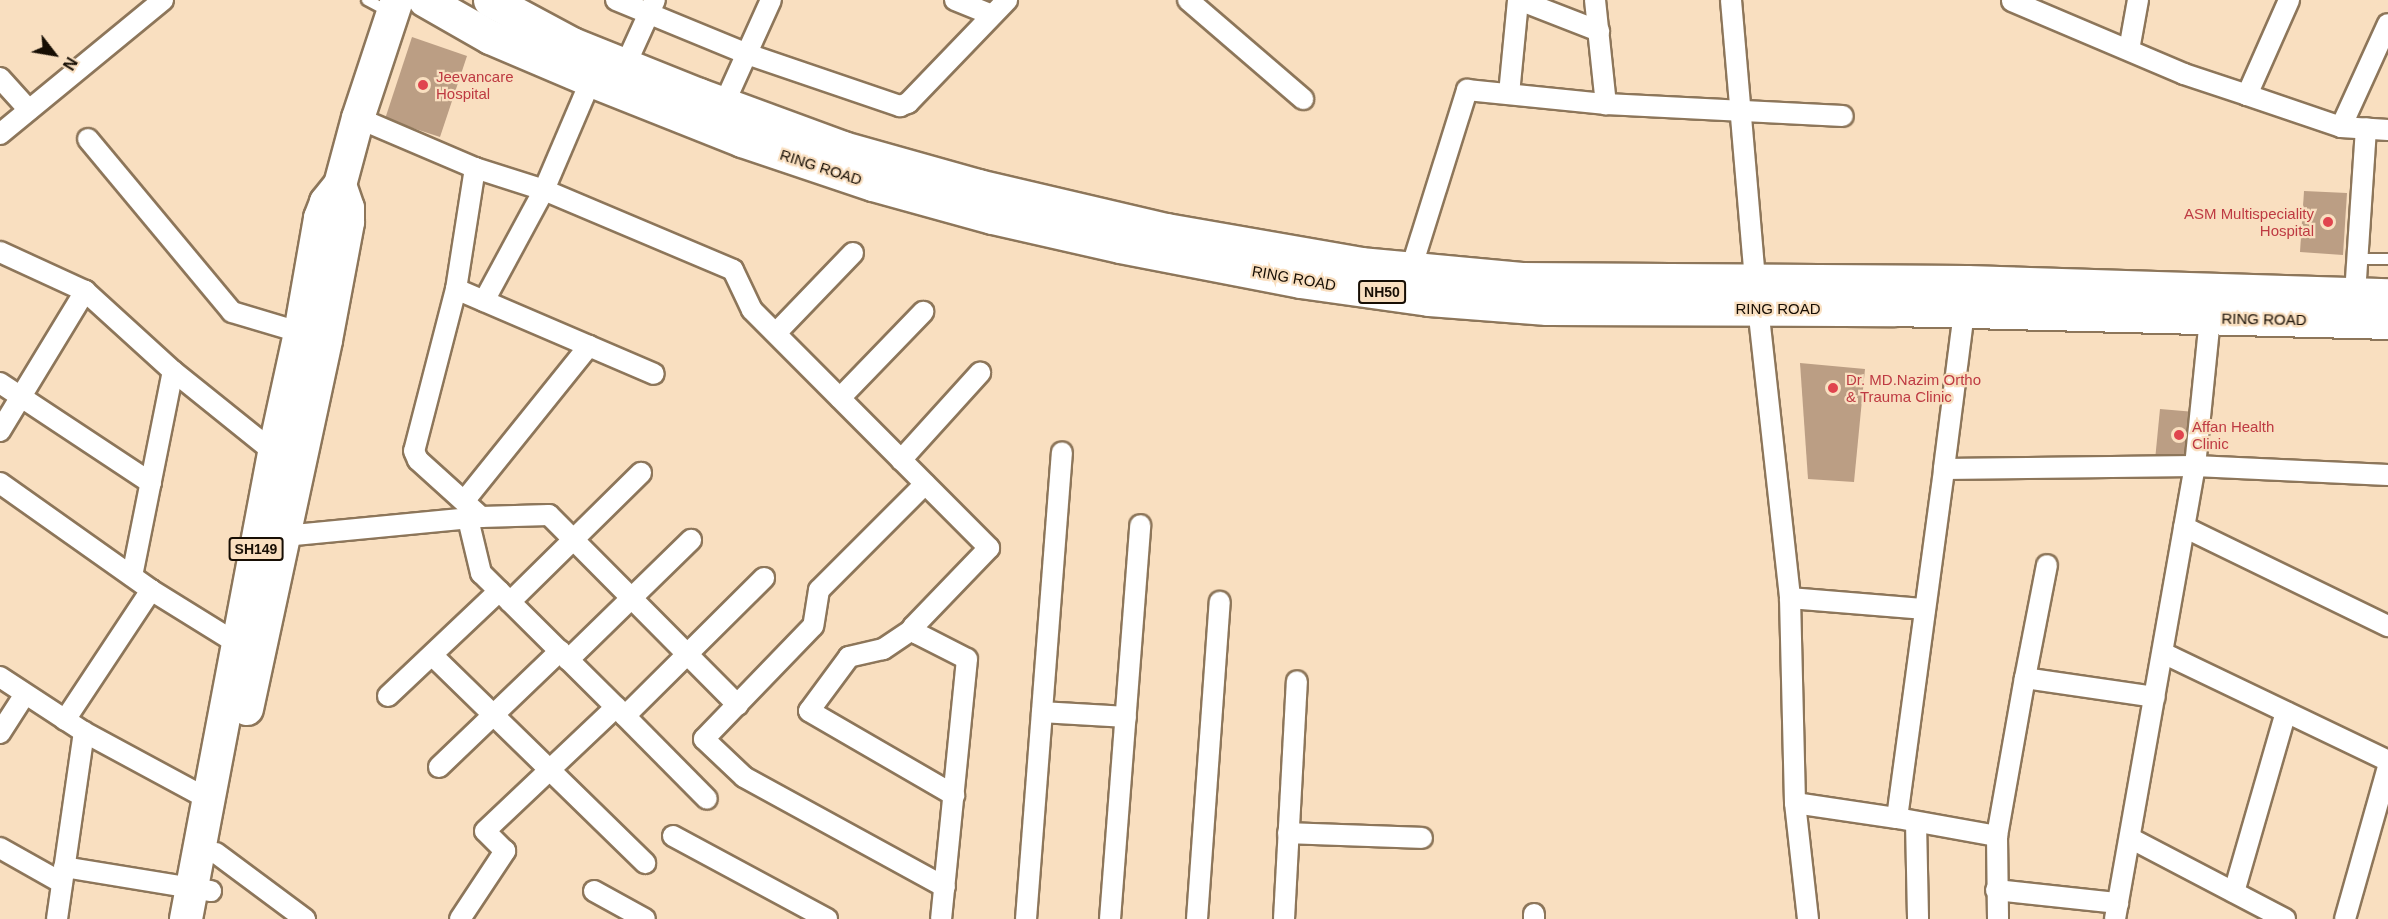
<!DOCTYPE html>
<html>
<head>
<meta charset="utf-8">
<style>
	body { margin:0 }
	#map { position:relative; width:2388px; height:919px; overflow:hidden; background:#f9dfc0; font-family:Arial,sans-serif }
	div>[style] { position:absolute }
	.building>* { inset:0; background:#bb9e84 }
	.roads { filter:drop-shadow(2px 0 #8d765a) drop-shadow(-2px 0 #8d765a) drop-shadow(0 2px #8d765a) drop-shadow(0 -2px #8d765a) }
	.lane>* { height:10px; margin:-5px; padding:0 5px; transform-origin:5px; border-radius:5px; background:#fff }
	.street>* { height:20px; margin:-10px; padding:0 10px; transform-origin:10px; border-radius:10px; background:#fff }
	.primary>* { height:32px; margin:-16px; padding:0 16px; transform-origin:16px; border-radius:16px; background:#fff }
	.highway>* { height:33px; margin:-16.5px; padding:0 16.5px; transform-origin:16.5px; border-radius:16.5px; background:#fff }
	.dots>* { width:16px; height:16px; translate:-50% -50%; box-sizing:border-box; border:3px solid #f9dfc0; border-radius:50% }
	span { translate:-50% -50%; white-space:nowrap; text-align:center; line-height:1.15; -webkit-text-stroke:4.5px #f9dfc0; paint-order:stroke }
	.shield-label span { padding:2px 4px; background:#f9dfc0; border:2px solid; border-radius:4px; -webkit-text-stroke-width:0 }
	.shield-label { font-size:14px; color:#170e04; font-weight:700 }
	.health-label { font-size:15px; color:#be3a42 }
	.left { translate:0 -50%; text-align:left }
	.right { translate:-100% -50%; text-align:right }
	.street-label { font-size:15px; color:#170e04 }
	.north { position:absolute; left:24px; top:24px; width:60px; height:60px; -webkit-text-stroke:4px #f9dfc0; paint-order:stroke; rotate:121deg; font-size:16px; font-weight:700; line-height:24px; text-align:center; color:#170e04 }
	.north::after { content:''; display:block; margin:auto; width:21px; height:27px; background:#170e04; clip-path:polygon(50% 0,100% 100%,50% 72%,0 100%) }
</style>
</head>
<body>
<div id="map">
	<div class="building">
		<div style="clip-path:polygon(412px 37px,467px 56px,440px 137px,385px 119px)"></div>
		<div style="clip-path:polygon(2304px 191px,2347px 193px,2343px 255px,2300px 252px)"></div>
		<div style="clip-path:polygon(1800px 363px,1865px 369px,1854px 482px,1808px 479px)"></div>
		<div style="clip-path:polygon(2160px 409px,2195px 412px,2190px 463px,2155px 460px)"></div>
	</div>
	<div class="roads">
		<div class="lane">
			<div style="left:367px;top:0;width:27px;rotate:28deg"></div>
			<div style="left:2357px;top:259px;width:31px"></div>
		</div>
		<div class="street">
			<div style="left:616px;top:0;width:142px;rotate:22.4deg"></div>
			<div style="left:747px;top:54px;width:162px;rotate:18.8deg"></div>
			<div style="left:900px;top:106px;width:9px;rotate:-21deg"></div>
			<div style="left:908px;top:103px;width:143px;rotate:-46.1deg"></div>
			<div style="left:955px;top:0;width:40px;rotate:22deg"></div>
			<div style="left:1188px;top:0;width:152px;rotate:40.7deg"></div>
			<div style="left:1519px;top:0;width:86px;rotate:21.2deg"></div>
			<div style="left:1595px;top:0;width:105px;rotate:84deg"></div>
			<div style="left:1606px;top:104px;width:237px;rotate:2.9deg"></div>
			<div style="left:1731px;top:0;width:281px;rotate:85.1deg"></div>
			<div style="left:1755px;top:280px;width:320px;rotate:83.7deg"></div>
			<div style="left:1790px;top:598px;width:205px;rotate:88.6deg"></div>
			<div style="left:1795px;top:803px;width:117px;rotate:83.6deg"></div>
			<div style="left:2012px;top:1px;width:187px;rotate:23deg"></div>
			<div style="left:2184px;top:74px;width:66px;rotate:18.4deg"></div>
			<div style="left:2247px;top:95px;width:99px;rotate:18.8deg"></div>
			<div style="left:2341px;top:127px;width:47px;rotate:3.7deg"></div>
			<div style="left:2129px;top:50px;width:51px;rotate:-79.8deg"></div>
			<div style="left:625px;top:66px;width:72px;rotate:-65.6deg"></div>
			<div style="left:0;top:78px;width:43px;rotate:47.8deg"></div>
			<div style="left:1509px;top:94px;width:94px;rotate:-84.5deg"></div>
			<div style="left:2247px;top:95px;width:104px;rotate:-66.1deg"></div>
			<div style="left:724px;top:104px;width:114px;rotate:-65.7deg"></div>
			<div style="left:358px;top:118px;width:127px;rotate:23.1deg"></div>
			<div style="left:475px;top:168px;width:72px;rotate:17.7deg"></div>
			<div style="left:544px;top:190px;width:205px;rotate:22.9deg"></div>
			<div style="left:733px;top:270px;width:44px;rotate:64.6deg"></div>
			<div style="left:752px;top:310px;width:336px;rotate:45.1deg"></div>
			<div style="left:989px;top:548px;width:110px;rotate:133.9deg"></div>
			<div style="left:913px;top:627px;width:7px;rotate:63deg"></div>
			<div style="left:916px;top:633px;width:57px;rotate:27deg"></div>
			<div style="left:967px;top:659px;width:261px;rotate:95.7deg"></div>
			<div style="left:2341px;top:127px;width:113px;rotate:-65.5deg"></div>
			<div style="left:0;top:134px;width:211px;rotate:-39.4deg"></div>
			<div style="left:88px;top:139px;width:225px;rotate:50.2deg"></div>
			<div style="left:232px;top:312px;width:80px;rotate:16.6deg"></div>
			<div style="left:475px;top:168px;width:122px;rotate:98.9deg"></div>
			<div style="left:456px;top:289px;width:167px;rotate:104.5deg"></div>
			<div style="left:414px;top:451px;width:10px;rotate:66deg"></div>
			<div style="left:418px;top:460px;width:85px;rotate:42.1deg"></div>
			<div style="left:0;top:252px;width:94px;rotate:24.6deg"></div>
			<div style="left:1411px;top:269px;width:188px;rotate:-72.6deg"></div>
			<div style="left:1467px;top:90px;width:140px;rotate:5.8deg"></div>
			<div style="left:456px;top:289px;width:215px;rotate:23.2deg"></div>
			<div style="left:2355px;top:294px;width:166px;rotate:-86.2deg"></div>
			<div style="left:484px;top:301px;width:126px;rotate:-61.6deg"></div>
			<div style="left:544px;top:190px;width:120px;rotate:-66.9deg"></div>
			<div style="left:1964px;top:312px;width:158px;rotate:97.3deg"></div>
			<div style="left:1944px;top:469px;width:251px;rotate:-0.7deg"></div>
			<div style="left:2195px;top:466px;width:193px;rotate:2.7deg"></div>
			<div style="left:776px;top:333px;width:111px;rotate:-46.1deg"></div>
			<div style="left:0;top:383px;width:181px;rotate:33.5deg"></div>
			<div style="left:840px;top:398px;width:120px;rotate:-46deg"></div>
			<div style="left:0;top:431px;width:164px;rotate:-58.7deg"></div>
			<div style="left:85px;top:291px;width:119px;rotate:42.3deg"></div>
			<div style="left:173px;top:371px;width:137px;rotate:38.8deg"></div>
			<div style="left:901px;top:460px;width:118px;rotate:-47.8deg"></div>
			<div style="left:0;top:483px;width:185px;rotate:35.3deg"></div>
			<div style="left:151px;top:590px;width:102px;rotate:31.8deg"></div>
			<div style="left:925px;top:484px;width:150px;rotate:135deg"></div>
			<div style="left:819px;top:590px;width:36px;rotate:99deg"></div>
			<div style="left:813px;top:626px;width:157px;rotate:134deg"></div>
			<div style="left:704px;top:739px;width:55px;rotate:43.5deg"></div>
			<div style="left:744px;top:777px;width:229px;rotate:28.7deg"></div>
			<div style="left:465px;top:500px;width:198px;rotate:-51.2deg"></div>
			<div style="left:468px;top:519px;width:56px;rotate:76.5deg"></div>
			<div style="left:481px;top:573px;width:190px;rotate:44.8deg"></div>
			<div style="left:2184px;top:527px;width:227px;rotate:25.9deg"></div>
			<div style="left:284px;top:536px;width:198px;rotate:-5.5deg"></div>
			<div style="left:481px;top:517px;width:68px;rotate:-1.7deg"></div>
			<div style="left:549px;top:515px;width:268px;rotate:45.2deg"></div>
			<div style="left:132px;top:576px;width:209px;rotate:-78.7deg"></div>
			<div style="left:1790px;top:598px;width:135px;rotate:4.7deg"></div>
			<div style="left:510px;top:602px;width:184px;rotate:-44.6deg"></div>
			<div style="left:913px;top:629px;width:36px;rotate:146deg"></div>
			<div style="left:883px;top:649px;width:35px;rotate:167deg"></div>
			<div style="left:849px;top:657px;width:67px;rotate:126.5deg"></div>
			<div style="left:809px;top:711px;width:168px;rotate:30.1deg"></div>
			<div style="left:2163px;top:653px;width:250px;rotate:25.6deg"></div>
			<div style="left:432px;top:655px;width:298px;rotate:44.3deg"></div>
			<div style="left:568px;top:660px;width:172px;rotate:-44.3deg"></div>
			<div style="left:0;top:677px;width:100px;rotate:33.2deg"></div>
			<div style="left:84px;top:732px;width:141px;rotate:28.4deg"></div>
			<div style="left:2025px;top:678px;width:115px;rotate:-79deg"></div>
			<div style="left:388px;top:696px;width:153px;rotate:-43.4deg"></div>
			<div style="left:1042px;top:712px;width:84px;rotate:3.4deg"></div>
			<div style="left:625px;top:716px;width:196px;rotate:-44.8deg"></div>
			<div style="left:65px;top:720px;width:156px;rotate:-56.5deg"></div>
			<div style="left:0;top:733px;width:46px;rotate:-57.3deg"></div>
			<div style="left:439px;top:767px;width:168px;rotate:-43.8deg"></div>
			<div style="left:1795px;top:803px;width:103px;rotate:8.4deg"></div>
			<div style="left:1897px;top:818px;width:352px;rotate:-82.3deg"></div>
			<div style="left:1897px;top:818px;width:102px;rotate:10.2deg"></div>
			<div style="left:1997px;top:836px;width:160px;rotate:-80deg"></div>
			<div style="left:2025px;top:678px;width:131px;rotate:8.3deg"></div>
			<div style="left:1916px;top:822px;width:97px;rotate:88.8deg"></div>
			<div style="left:1288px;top:833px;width:134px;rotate:2.1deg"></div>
			<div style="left:673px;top:836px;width:175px;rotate:28.3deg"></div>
			<div style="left:1997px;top:836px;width:83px;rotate:89.3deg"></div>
			<div style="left:2130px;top:838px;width:175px;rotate:27.6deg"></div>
			<div style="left:0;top:848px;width:71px;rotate:29.4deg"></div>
			<div style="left:216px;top:853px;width:111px;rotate:36.6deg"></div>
			<div style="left:64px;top:867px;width:149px;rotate:9.3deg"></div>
			<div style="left:1996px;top:890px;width:123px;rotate:6.1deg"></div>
			<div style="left:594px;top:891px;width:58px;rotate:28.8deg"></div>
			<div style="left:2234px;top:892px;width:187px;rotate:-73.9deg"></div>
			<div style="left:57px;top:919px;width:189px;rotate:-81.8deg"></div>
			<div style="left:460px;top:919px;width:82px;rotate:-56.5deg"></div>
			<div style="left:505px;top:851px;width:28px;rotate:-135deg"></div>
			<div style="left:485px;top:831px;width:180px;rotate:-43.4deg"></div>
			<div style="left:616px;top:707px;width:129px;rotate:45.3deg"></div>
			<div style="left:1026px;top:919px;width:468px;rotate:-85.6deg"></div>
			<div style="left:1110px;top:919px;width:395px;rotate:-85.6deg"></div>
			<div style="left:1197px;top:919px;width:318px;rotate:-85.9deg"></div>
			<div style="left:1284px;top:919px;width:238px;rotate:-86.9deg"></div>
			<div style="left:1534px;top:919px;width:5px;rotate:-90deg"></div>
			<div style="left:2115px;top:919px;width:460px;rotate:-80deg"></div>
			<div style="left:2195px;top:466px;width:149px;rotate:-84.2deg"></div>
			<div style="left:2345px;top:919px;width:158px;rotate:-74.2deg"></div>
		</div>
		<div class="primary">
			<div style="left:247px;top:709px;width:377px;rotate:-77.9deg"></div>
			<div style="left:326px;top:340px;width:120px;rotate:-79.4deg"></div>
			<div style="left:348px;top:222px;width:14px;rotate:-90deg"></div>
			<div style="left:348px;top:208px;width:24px;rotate:-109deg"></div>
			<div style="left:186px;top:919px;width:475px;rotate:-79.3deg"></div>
			<div style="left:274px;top:452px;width:122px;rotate:-77.7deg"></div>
			<div style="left:300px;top:333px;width:117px;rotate:-80.1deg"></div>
			<div style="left:320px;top:218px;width:17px;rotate:-69deg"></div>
			<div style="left:326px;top:202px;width:22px;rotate:-51deg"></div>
			<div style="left:340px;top:185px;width:69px;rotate:-75deg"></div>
			<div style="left:358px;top:118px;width:124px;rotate:-71.7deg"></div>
		</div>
		<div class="highway">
			<div style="left:425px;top:0;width:75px;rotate:29.6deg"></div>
			<div style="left:490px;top:37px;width:110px;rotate:23.1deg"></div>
			<div style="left:591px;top:80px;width:162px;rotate:21.7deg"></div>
			<div style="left:742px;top:140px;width:138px;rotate:18.6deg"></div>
			<div style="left:873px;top:184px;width:123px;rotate:15.5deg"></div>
			<div style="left:992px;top:217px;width:131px;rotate:12.8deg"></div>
			<div style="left:1120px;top:246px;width:183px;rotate:11deg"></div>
			<div style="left:1300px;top:281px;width:130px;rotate:7.9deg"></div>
			<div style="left:1429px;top:299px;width:118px;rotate:4.4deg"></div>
			<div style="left:1547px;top:308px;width:347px;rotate:0.2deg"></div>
			<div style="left:1894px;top:309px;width:494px;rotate:1.5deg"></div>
			<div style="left:490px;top:0;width:93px;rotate:28.2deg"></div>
			<div style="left:572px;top:44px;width:137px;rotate:21.9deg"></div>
			<div style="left:699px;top:95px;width:153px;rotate:20.2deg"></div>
			<div style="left:843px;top:148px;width:140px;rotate:15.7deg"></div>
			<div style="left:978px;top:186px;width:193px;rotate:13.2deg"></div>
			<div style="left:1166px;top:230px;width:197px;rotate:9.9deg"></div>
			<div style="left:1360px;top:264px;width:162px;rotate:5.3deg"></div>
			<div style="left:1521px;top:279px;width:446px;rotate:0.4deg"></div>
			<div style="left:1967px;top:282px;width:421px;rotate:1.8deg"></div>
		</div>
	</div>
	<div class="dots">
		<div style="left:423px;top:85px;background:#e0444e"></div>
		<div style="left:2328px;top:222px;background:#e0444e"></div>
		<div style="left:1833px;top:388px;background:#e0444e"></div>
		<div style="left:2179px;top:435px;background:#e0444e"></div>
	</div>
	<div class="shield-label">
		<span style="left:1382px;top:292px">NH50</span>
		<span style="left:256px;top:549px">SH149</span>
	</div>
	<div class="health-label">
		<span class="left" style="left:436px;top:85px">Jeevancare<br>Hospital</span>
		<span class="right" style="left:2314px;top:222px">ASM Multispeciality<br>Hospital</span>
		<span class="left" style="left:1846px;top:388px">Dr. MD.Nazim Ortho<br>&amp; Trauma Clinic</span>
		<span class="left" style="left:2192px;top:435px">Affan Health<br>Clinic</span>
	</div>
	<div class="street-label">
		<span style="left:821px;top:167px;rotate:18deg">RING ROAD</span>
		<span style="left:1294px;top:278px;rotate:10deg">RING ROAD</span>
		<span style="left:1778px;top:309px">RING ROAD</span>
		<span style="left:2264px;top:319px;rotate:1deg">RING ROAD</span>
	</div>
	<div class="north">N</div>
</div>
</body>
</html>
